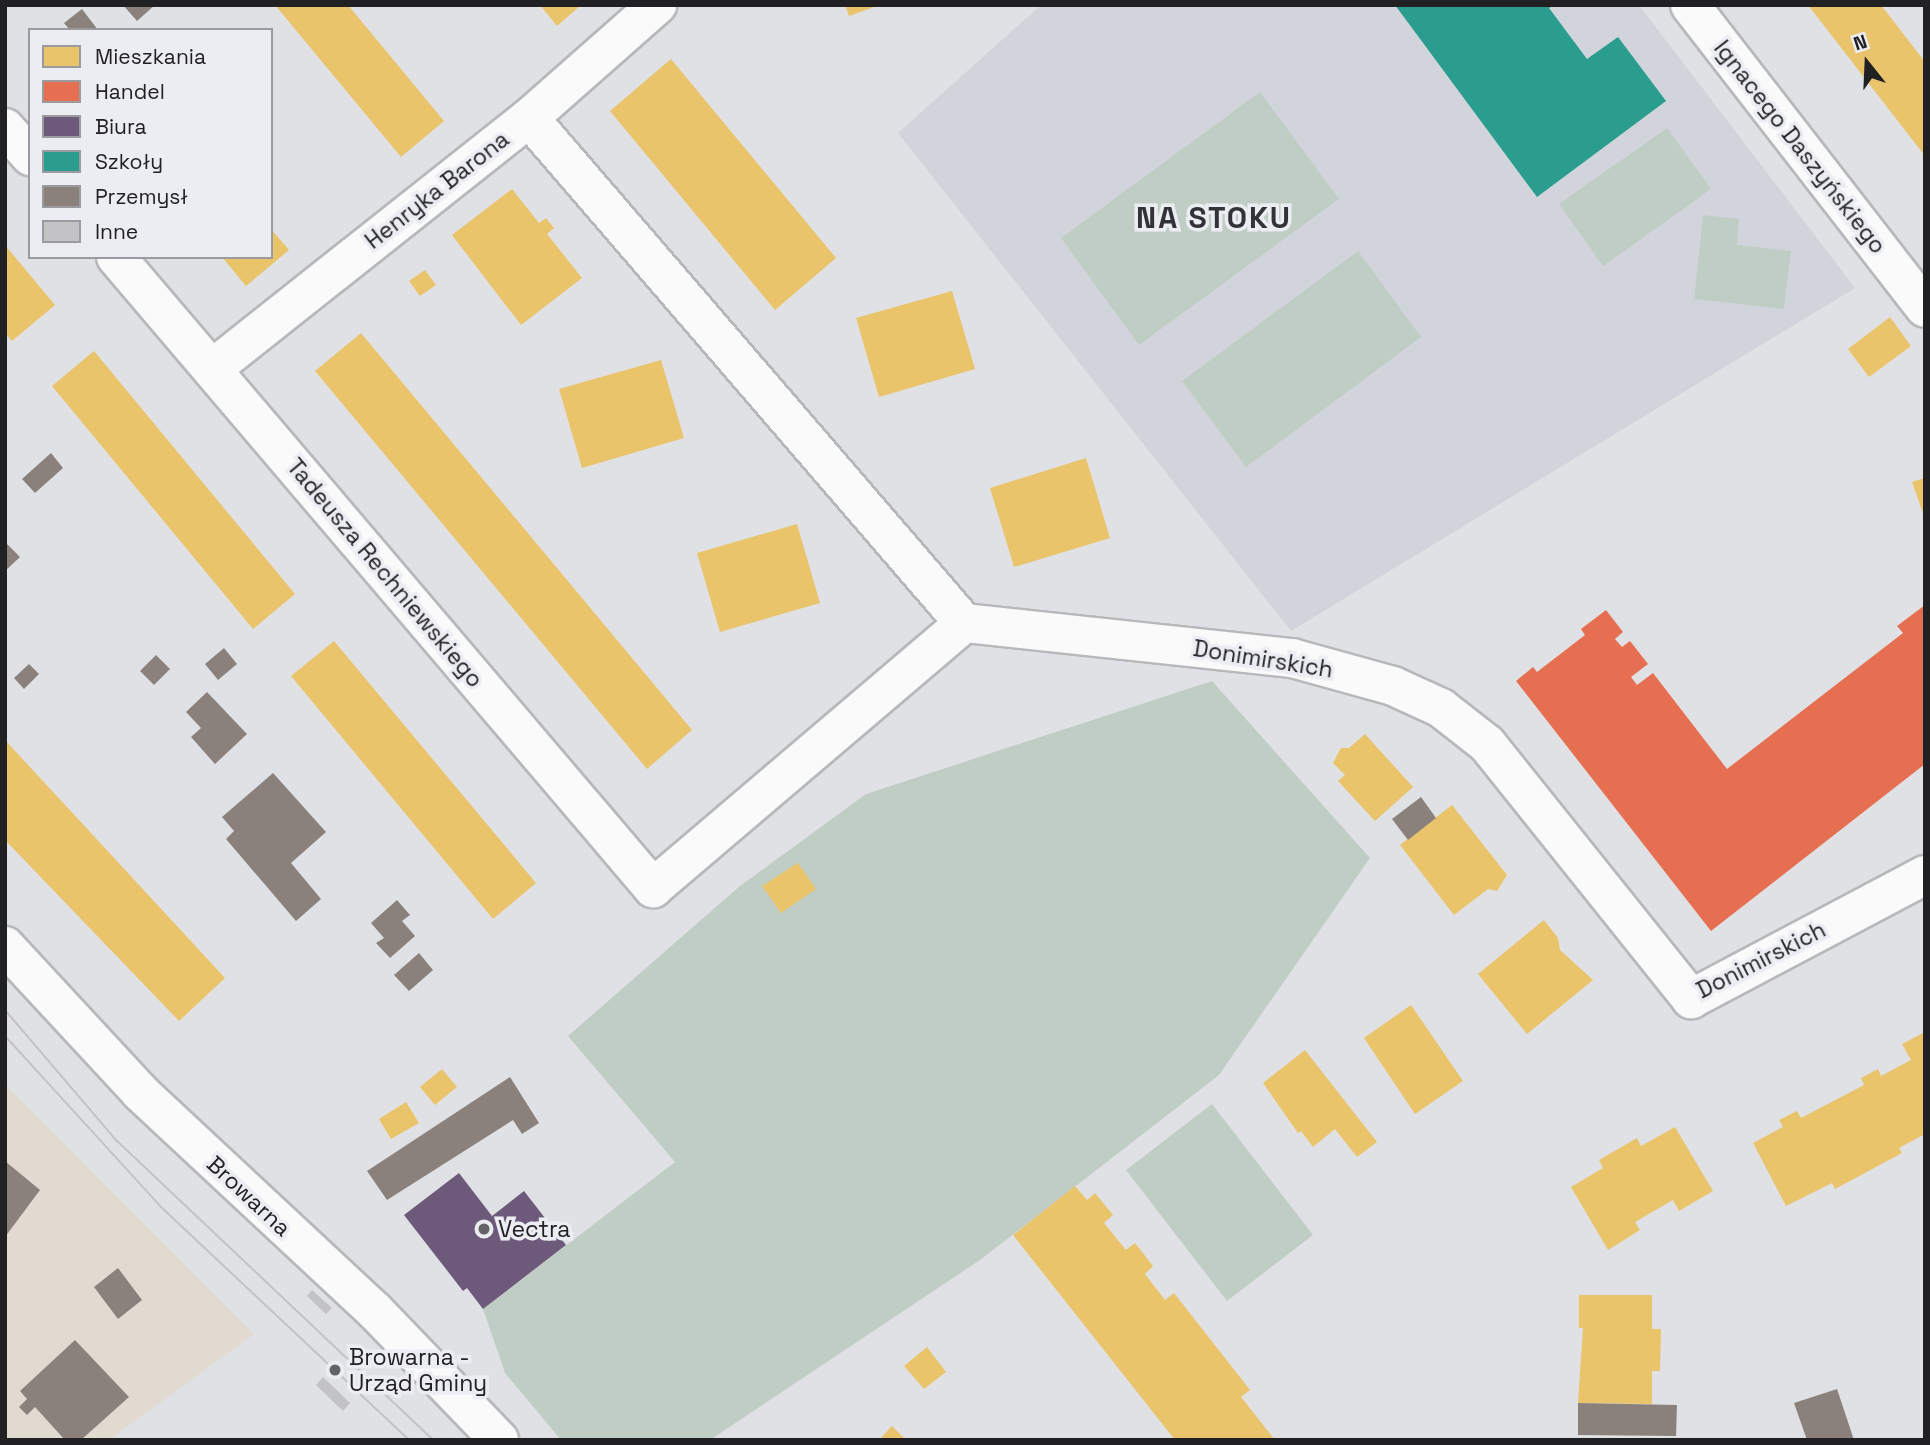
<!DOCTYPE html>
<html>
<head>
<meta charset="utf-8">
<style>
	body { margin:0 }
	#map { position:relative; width:1930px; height:1445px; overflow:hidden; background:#e0e1e4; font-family:"Space Grotesk",sans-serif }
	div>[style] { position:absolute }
	.industrial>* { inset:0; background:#e1dad1 }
	.built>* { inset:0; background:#d2d4db }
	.green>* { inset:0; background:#c0cdc5 }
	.homes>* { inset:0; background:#e9c46a }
	.shops>* { inset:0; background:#e76f51 }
	.offices>* { inset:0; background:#6d597a }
	.schools>* { inset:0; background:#2a9d8f }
	.industry>* { inset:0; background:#8a817c }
	.building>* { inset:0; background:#c3c3c6 }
	.roads { filter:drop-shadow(2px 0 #b7b8ba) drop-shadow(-2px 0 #b7b8ba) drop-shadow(0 2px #b7b8ba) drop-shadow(0 -2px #b7b8ba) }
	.minor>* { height:38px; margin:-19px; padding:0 19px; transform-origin:19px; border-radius:19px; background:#fafafb }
	.major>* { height:38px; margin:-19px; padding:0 19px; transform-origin:19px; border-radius:19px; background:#fafafb }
	.tram>* { height:2px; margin:-1px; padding:0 1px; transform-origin:1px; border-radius:1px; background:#c3c3c5 }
	.dots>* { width:19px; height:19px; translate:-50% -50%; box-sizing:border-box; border:4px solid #ecedf2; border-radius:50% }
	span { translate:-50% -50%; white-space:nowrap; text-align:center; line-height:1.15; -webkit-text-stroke:7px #ecedf2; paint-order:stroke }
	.street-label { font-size:23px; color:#212123 }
	.poi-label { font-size:23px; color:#212123 }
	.left { translate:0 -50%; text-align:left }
	.district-label { font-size:30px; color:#323336; font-weight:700; letter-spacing:2px }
	.frame { position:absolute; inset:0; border:7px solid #212123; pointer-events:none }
	.legend { position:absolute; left:28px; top:28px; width:245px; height:231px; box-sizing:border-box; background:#ecedf2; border:2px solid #9b9b9f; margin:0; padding:9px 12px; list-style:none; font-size:21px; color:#212123 }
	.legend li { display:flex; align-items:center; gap:14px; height:35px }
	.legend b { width:35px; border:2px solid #9b9b9f }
	.north { position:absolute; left:1832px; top:28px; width:70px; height:70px; -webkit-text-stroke:5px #ecedf2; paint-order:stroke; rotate:342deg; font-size:19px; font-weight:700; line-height:28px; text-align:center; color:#212123 }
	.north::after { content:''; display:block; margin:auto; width:24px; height:32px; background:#212123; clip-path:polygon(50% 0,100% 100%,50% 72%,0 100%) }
</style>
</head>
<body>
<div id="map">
	<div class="industrial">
		<div style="clip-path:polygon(5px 1084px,254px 1334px,109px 1440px,5px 1440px)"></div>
	</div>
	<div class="built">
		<div style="clip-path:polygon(1041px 5px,1639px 5px,1855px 288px,1291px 631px,898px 133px)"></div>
	</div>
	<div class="green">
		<div style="clip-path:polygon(1260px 92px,1339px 199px,1139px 345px,1061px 238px)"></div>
		<div style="clip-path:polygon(1667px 128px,1711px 189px,1603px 266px,1559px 204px)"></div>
		<div style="clip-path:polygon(1703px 215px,1739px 219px,1737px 245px,1791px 251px,1784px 309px,1694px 299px)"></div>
		<div style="clip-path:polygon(1358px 251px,1421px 337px,1246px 467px,1182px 381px)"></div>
		<div style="clip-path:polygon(1212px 681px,1370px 858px,1219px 1075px,980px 1260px,710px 1440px,561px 1440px,505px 1373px,483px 1309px,675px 1162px,568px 1036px,740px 886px,866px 794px)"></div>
		<div style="clip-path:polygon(1212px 1104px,1313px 1235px,1227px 1301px,1126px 1170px)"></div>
	</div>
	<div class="homes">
		<div style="clip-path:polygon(275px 5px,348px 5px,444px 121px,401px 157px)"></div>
		<div style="clip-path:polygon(540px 5px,581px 5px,557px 26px)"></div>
		<div style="clip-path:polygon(845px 5px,877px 5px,877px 6px,849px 16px)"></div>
		<div style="clip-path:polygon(1808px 5px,1881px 5px,1925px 62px,1925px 156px)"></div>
		<div style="clip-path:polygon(671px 59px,836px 258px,775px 310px,610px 111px)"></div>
		<div style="clip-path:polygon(512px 189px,539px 223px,546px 218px,554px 228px,547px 234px,582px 278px,521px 325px,452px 235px)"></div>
		<div style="clip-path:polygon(271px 229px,289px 250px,246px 286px,222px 257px,271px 257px)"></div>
		<div style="clip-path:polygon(5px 245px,55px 305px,12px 341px,5px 333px)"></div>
		<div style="clip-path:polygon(425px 270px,436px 285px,420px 296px,409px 281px)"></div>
		<div style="clip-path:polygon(952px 291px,975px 369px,879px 397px,856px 318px)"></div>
		<div style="clip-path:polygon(1890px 317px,1911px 346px,1869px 377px,1848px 349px)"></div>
		<div style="clip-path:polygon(361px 333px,692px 730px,647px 769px,315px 371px)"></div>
		<div style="clip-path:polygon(94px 351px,295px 594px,253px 629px,52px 386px)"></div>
		<div style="clip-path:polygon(661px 360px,684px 438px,582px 468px,559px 389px)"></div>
		<div style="clip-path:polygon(1086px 458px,1110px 538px,1014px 567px,990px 488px)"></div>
		<div style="clip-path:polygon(1925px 478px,1925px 516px,1924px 516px,1912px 482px)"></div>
		<div style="clip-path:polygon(797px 524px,820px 603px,720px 632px,697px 553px)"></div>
		<div style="clip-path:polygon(334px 641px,536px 883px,493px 919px,291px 676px)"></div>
		<div style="clip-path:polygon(1365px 734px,1413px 787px,1375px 821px,1338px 781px,1345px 775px,1333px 763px,1341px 748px,1349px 748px)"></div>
		<div style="clip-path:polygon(5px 740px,225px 978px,179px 1021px,5px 840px)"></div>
		<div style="clip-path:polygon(1452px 805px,1507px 875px,1497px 891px,1488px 889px,1454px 915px,1400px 845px)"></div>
		<div style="clip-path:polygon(798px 863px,816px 889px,781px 913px,762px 886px)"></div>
		<div style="clip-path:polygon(1544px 920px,1558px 938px,1560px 950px,1593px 980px,1527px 1034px,1478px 974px)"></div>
		<div style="clip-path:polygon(1411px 1005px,1463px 1081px,1415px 1114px,1364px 1038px)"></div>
		<div style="clip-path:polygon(1925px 1032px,1925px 1134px,1899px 1148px,1902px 1153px,1835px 1189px,1832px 1183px,1786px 1206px,1753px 1143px,1783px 1127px,1779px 1120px,1797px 1111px,1801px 1118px,1864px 1085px,1861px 1078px,1878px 1069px,1881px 1076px,1911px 1060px,1902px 1044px)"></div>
		<div style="clip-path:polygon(1305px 1050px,1377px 1142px,1357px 1157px,1335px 1129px,1313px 1147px,1301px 1131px,1298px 1133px,1263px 1083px)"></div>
		<div style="clip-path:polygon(442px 1069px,457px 1087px,435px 1105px,420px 1087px)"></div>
		<div style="clip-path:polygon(406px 1102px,419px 1123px,391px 1139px,379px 1119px)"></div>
		<div style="clip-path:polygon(1675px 1127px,1713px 1191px,1679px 1211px,1673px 1200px,1635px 1222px,1640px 1230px,1608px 1250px,1571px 1187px,1603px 1168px,1599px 1160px,1637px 1138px,1641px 1146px)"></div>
		<div style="clip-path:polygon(1075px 1186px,1087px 1200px,1095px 1193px,1113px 1215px,1104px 1223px,1126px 1250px,1135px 1243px,1153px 1266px,1145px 1274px,1165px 1300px,1174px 1293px,1250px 1390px,1241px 1397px,1275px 1440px,1175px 1440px,1013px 1235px)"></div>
		<div style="clip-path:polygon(1579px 1295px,1652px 1295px,1652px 1329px,1661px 1329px,1660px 1371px,1652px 1371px,1652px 1404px,1578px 1403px,1583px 1328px,1579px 1328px)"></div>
		<div style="clip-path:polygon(927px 1347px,946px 1372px,924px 1389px,904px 1366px)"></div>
		<div style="clip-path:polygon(892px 1426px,906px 1440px,879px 1440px)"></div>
	</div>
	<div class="shops">
		<div style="clip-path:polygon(1925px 605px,1925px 764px,1711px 931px,1516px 681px,1533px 667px,1537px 672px,1585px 635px,1581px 629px,1606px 610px,1623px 632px,1615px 639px,1622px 647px,1630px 641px,1648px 664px,1631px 677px,1637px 685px,1653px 673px,1727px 769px,1903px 633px,1897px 626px)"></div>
	</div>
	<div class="offices">
		<div style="clip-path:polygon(459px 1173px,492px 1216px,524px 1191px,566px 1245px,483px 1309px,467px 1288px,463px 1291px,404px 1215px)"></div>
	</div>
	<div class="schools">
		<div style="clip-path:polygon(1395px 5px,1554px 5px,1549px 8px,1587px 59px,1618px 37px,1666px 101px,1537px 197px)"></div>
	</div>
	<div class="industry">
		<div style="clip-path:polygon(123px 5px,155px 5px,137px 21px)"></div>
		<div style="clip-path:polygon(82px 9px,98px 30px,70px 30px,64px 23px)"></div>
		<div style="clip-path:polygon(51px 453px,63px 468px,35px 493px,22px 479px)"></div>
		<div style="clip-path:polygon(5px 542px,20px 557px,5px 571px)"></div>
		<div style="clip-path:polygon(224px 648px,237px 664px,218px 680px,205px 664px)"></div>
		<div style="clip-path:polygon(156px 655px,170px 669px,154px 685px,140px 671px)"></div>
		<div style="clip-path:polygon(29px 664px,39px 674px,24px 689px,14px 678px)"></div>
		<div style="clip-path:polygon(207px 692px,247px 734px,215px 764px,191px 737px,201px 728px,186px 712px)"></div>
		<div style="clip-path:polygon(273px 773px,326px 832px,291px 863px,321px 899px,296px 921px,226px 839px,234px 831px,222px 817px)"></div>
		<div style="clip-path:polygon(1421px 797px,1436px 818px,1408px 840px,1392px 819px)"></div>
		<div style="clip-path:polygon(397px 900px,410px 915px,402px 921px,415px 936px,390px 958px,376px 943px,384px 938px,371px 923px)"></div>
		<div style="clip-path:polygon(419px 953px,433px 970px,409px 991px,394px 975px)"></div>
		<div style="clip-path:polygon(510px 1077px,539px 1123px,522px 1134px,513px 1120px,387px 1200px,367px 1171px)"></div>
		<div style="clip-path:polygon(5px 1161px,40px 1190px,5px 1237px)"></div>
		<div style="clip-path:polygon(118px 1268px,142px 1300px,118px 1319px,94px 1287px)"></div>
		<div style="clip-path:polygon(75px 1340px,129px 1397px,81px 1440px,65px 1440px,35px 1407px,27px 1415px,19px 1407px,27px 1399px,20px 1391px)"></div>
		<div style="clip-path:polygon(1837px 1389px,1854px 1440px,1807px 1440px,1794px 1403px)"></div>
		<div style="clip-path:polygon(1578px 1403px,1677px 1405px,1676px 1436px,1578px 1435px)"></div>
	</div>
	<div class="building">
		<div style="clip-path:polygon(312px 1290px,332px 1308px,326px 1314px,307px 1296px)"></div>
		<div style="clip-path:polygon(323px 1377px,350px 1403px,343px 1411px,316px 1385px)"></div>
	</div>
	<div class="roads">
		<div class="minor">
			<div style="left:1690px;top:5px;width:383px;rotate:52.2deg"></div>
			<div style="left:529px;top:118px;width:667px;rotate:49.26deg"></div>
			<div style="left:5px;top:128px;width:38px;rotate:48deg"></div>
			<div style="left:116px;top:257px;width:829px;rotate:49.6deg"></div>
			<div style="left:653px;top:888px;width:409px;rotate:-40.4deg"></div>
			<div style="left:964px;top:623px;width:330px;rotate:6.1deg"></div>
			<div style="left:1292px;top:658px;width:105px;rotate:15.5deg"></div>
			<div style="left:1393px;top:686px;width:53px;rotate:24.6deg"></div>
			<div style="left:1441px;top:708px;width:58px;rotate:38deg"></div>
			<div style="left:1487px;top:744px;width:327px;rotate:51.3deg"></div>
			<div style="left:1691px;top:999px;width:265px;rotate:-27.9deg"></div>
			<div style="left:212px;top:369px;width:404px;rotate:-38.4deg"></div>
			<div style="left:529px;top:118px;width:171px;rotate:-41.4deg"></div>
		</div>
		<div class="major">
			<div style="left:5px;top:946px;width:199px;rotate:47.2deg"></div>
			<div style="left:140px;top:1092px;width:321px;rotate:43deg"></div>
			<div style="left:375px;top:1311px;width:179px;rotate:46.1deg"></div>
		</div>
	</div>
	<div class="tram">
		<div style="left:5px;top:1010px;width:172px;rotate:49.5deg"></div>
		<div style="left:117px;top:1141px;width:435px;rotate:43.4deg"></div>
		<div style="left:5px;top:1036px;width:231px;rotate:47.6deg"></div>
		<div style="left:161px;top:1207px;width:340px;rotate:43.2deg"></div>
	</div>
	<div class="dots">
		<div style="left:484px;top:1229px;background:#646467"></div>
		<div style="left:335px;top:1370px;background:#646467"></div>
	</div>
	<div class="street-label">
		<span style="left:1800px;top:147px;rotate:52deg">Ignacego Daszyńskiego</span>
		<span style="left:437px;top:190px;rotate:-38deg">Henryka Barona</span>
		<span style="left:385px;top:573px;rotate:50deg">Tadeusza Rechniewskiego</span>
		<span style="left:1263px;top:659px;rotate:9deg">Donimirskich</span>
		<span style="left:1761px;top:960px;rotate:-27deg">Donimirskich</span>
		<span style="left:249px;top:1196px;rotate:43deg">Browarna</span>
	</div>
	<div class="poi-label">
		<span class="left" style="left:498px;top:1229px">Vectra</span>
		<span class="left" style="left:349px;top:1370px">Browarna -<br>Urząd Gminy</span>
	</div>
	<div class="district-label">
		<span style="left:1214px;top:218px">NA STOKU</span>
	</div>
	<div class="frame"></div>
	<ul class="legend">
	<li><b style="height:19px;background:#e9c46a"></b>Mieszkania</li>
	<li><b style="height:19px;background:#e76f51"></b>Handel</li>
	<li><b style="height:19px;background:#6d597a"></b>Biura</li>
	<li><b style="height:19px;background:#2a9d8f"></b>Szkoły</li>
	<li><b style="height:19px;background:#8a817c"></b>Przemysł</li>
	<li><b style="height:19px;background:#c3c3c6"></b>Inne</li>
	</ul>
	<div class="north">N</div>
</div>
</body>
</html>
